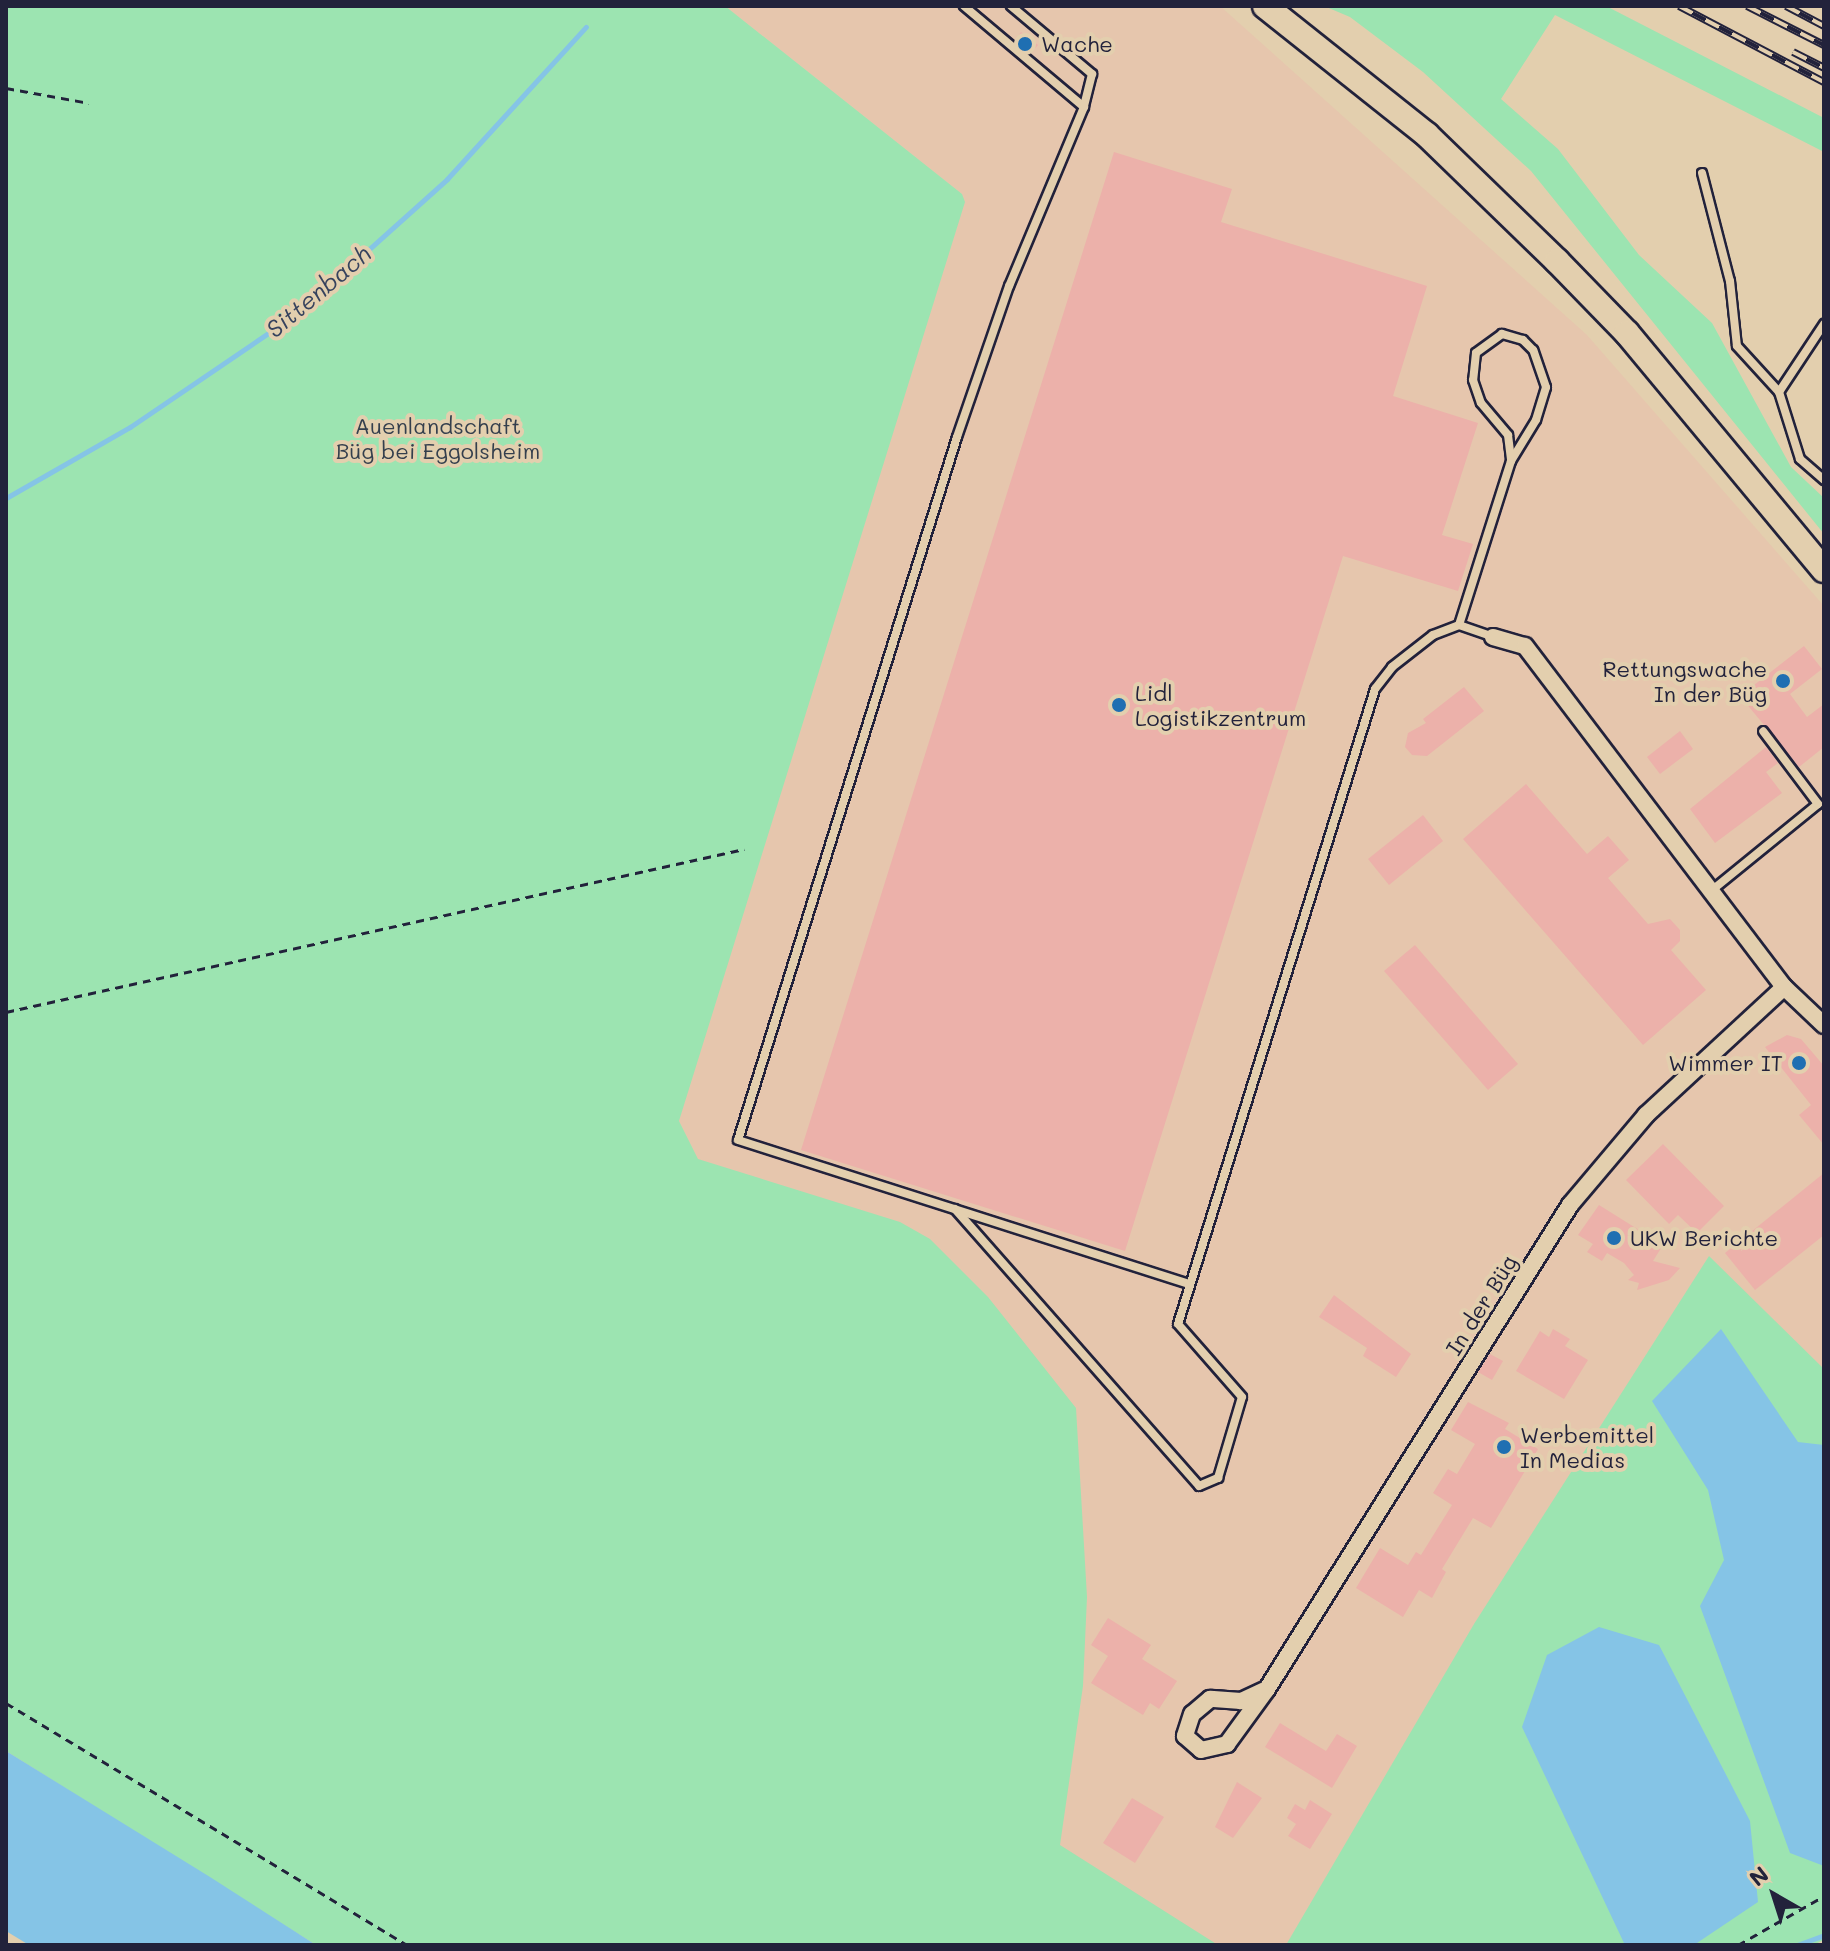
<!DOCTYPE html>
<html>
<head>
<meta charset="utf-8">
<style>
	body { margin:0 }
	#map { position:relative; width:1830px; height:1951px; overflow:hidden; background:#e3cfae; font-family:Mali,sans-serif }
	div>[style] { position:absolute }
	.built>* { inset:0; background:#e6c6ad }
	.green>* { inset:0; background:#9ce4b1 }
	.water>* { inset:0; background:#85c4e6 }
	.stream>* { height:5px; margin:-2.5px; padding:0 2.5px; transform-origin:2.5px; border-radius:2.5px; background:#85c4e6 }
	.building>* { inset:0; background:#ecb1aa }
	.path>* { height:3px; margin-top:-1.5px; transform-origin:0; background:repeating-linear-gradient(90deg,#22223b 0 8px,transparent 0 14px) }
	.roads { filter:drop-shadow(2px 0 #22223b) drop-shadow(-2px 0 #22223b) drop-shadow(0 2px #22223b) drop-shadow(0 -2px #22223b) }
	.service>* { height:8px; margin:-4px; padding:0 4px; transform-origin:4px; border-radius:4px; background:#e3cfae }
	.minor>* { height:16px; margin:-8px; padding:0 8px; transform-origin:8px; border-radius:8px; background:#e3cfae }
	.secondary>* { height:24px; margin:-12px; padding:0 12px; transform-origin:12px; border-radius:12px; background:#e3cfae }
	.rail>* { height:8px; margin-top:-4px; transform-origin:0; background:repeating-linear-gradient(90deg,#e3cfae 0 15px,#22223b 0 30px); box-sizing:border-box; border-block:2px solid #22223b }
	.dots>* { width:22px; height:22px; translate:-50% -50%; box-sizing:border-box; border:4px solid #e3cfae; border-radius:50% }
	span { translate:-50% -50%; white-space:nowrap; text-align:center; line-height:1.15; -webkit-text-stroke:8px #e3cfae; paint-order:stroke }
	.poi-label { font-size:22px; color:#22223b }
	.left { translate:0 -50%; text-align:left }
	.right { translate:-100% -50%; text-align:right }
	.park-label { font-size:22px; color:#343f4d }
	.street-label { font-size:22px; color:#22223b }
	.water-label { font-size:24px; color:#36425d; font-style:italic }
	.frame { position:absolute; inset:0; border:8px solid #22223b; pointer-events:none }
	.north { position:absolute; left:1734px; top:1855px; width:80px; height:80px; -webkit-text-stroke:6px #e3cfae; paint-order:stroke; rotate:321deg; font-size:22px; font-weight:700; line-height:32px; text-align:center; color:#22223b }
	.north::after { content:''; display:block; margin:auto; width:28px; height:36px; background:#22223b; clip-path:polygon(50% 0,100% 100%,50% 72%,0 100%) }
</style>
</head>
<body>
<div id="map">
	<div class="built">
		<div style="clip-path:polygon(725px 6px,1220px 6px,1587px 335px,1824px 606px,1824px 1384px,1298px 1945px,1208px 1945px,1050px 1847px,671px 1131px,962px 194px)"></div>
	</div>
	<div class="green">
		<div style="clip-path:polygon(6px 6px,725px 6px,962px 194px,965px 202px,679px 1121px,698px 1159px,900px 1222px,930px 1239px,988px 1297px,1076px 1408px,1087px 1597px,1083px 1686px,1060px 1845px,1218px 1945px,316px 1945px,6px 1751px)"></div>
		<div style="clip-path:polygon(1324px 6px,1606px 6px,1824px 118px,1824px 152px,1555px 15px,1501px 99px,1558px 149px,1639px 255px,1712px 323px,1791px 467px,1824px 498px,1824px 534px,1531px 171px,1423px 72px,1350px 17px)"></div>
		<div style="clip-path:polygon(1709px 1256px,1824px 1369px,1824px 1940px,1813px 1945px,1286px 1945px,1474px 1624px)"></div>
	</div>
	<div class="water">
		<div style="clip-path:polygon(1721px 1329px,1798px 1442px,1824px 1445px,1824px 1866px,1790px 1853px,1700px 1606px,1724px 1560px,1708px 1490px,1652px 1401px)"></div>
		<div style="clip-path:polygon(1599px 1627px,1659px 1645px,1750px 1821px,1758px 1902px,1694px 1945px,1624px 1943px,1522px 1727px,1547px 1655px)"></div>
		<div style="clip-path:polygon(6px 1751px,210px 1877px,316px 1945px,29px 1945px,6px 1931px)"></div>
	</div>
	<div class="stream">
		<div style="left:6px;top:498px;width:143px;rotate:-29.8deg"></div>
		<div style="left:130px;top:427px;width:204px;rotate:-34.2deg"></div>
		<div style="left:299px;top:312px;width:199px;rotate:-41.9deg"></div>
		<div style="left:447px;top:179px;width:206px;rotate:-47.6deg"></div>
		<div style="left:1797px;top:1945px;width:29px;rotate:-20deg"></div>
	</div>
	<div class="building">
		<div style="clip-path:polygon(1021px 32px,1038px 45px,1031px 53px,1015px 40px)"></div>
		<div style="clip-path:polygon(1114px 152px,1232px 189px,1221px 222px,1427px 286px,1393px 396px,1478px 423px,1442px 535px,1473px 544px,1458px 591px,1343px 556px,1125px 1251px,801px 1150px)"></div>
		<div style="clip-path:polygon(1804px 646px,1822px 669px,1790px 694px,1807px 717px,1824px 704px,1824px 747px,1799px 767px,1740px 696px)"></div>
		<div style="clip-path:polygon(1464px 687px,1484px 711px,1427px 756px,1412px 755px,1405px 747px,1408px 733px,1426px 723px,1423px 719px)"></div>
		<div style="clip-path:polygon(1680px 731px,1693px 749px,1660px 774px,1647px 757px)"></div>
		<div style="clip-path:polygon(1766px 747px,1778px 763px,1766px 772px,1782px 793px,1715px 843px,1690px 809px)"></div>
		<div style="clip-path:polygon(1526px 784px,1587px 854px,1608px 836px,1629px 860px,1608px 878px,1648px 924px,1670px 919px,1680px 930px,1680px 941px,1671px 950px,1706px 990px,1643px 1045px,1463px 839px)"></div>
		<div style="clip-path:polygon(1423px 815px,1443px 841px,1389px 885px,1368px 859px)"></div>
		<div style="clip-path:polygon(1415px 945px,1518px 1064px,1488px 1090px,1384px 971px)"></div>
		<div style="clip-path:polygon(1787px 1035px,1801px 1039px,1824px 1066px,1824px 1145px,1799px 1115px,1811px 1105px,1765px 1047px)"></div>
		<div style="clip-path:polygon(1663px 1144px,1724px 1206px,1697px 1233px,1678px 1215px,1669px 1224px,1626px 1180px)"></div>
		<div style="clip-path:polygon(1824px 1173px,1824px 1235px,1755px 1290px,1725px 1253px)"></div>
		<div style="clip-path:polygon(1599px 1205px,1663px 1245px,1653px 1261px,1680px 1268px,1669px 1280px,1637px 1290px,1639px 1283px,1628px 1280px,1634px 1275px,1624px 1263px,1607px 1253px,1602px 1261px,1587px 1252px,1593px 1244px,1578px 1235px)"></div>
		<div style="clip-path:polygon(1334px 1295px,1411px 1354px,1396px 1377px,1363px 1356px,1367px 1348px,1319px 1317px)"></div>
		<div style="clip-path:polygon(1553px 1329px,1570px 1339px,1565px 1346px,1588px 1360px,1564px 1399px,1516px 1371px,1540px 1331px,1549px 1337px)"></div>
		<div style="clip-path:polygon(1490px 1354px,1503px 1361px,1492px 1380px,1478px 1372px)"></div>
		<div style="clip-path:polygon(1468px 1402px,1509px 1423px,1505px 1429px,1538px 1449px,1491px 1528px,1473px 1518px,1442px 1569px,1446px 1572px,1432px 1598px,1419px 1590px,1403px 1617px,1356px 1588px,1380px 1548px,1408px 1565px,1416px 1552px,1421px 1555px,1452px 1505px,1433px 1493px,1448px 1469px,1457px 1474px,1475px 1444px,1451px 1430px)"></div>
		<div style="clip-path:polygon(1108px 1618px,1151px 1645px,1142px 1659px,1177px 1681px,1159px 1709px,1150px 1703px,1143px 1715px,1091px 1683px,1108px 1656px,1091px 1645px)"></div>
		<div style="clip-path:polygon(1280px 1723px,1326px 1751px,1337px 1734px,1357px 1746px,1332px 1788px,1265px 1747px)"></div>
		<div style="clip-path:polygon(1237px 1782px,1262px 1798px,1233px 1838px,1215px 1827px)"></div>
		<div style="clip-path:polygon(1132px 1798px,1164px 1817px,1135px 1863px,1103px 1843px)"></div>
		<div style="clip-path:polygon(1310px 1800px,1332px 1814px,1310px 1849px,1288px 1836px,1296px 1824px,1287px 1818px,1295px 1804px,1305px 1810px)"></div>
	</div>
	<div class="path">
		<div style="left:6px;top:88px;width:84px;rotate:10.2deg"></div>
		<div style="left:6px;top:1012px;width:756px;rotate:-12.45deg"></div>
		<div style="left:6px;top:1703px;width:468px;rotate:31.1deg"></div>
		<div style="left:1738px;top:1945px;width:99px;rotate:-29.7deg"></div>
	</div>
	<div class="roads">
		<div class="service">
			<div style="left:964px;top:6px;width:157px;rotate:40.1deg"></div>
			<div style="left:1011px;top:6px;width:106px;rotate:40deg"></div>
			<div style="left:1092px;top:74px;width:34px;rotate:104deg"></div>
			<div style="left:1084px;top:107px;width:194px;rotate:112.7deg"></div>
			<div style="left:1009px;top:286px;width:160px;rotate:109deg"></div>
			<div style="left:957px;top:437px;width:736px;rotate:107.3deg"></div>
			<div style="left:738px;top:1140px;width:474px;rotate:17.7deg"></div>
			<div style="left:1702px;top:173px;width:112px;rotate:75.5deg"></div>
			<div style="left:1730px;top:281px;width:65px;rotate:83.9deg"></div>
			<div style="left:1737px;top:346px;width:62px;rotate:47.6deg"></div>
			<div style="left:1779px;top:392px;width:70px;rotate:72.6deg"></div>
			<div style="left:1800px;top:459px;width:32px;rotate:41deg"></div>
			<div style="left:1779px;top:392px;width:82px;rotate:-56.5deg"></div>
			<div style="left:1459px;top:625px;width:172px;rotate:-72.4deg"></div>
			<div style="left:1511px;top:461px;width:48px;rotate:-58.6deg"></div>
			<div style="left:1536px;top:420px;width:34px;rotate:-73deg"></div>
			<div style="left:1546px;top:387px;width:39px;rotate:-109deg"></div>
			<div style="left:1533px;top:350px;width:14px;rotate:-135deg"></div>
			<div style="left:1523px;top:340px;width:22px;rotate:-164deg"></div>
			<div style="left:1502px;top:334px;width:32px;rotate:144deg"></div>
			<div style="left:1476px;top:353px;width:27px;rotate:96deg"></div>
			<div style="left:1473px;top:380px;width:24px;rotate:71deg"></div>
			<div style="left:1481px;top:403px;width:42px;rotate:49.8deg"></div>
			<div style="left:1508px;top:435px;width:26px;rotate:83deg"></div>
			<div style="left:1711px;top:891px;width:138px;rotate:-39.1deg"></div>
			<div style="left:1818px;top:804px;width:91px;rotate:-127deg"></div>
			<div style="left:955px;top:1209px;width:369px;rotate:48.6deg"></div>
			<div style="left:1199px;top:1486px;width:21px;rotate:-23deg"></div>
			<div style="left:1218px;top:1478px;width:84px;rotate:-73.5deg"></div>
			<div style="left:1242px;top:1397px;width:97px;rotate:-131.2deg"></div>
			<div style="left:1178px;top:1324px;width:665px;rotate:-72.76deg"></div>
			<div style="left:1375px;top:689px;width:28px;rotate:-52deg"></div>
			<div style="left:1392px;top:667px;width:52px;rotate:-38deg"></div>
			<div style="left:1433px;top:635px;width:28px;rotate:-21deg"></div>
			<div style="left:1459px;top:625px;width:36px;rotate:19deg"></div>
		</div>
		<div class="minor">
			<div style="left:1493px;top:637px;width:33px;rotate:16deg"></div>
			<div style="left:1525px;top:646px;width:428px;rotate:52.8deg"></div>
			<div style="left:1784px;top:987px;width:55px;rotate:43.5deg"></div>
			<div style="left:1267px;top:1689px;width:29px;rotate:155deg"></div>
			<div style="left:1241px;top:1701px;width:31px;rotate:-176deg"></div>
			<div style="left:1210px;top:1699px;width:23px;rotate:140deg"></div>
			<div style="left:1192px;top:1714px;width:23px;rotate:108deg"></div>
			<div style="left:1185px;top:1736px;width:21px;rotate:41deg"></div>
			<div style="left:1201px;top:1750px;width:27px;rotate:-13deg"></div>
			<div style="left:1227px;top:1744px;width:68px;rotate:-54deg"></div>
			<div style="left:1267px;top:1689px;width:571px;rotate:-57.95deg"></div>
			<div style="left:1570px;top:1205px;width:118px;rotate:-49.8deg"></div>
			<div style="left:1646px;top:1115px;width:188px;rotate:-42.8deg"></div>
		</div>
		<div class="secondary">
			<div style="left:1265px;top:6px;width:207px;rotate:38.5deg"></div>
			<div style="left:1427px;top:135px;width:181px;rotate:44.1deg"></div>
			<div style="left:1557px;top:261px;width:100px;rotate:45.8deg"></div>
			<div style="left:1627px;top:333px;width:308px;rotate:50.3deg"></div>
		</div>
	</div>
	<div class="rail">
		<div style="left:1679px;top:6px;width:164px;rotate:27.7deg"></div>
		<div style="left:1747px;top:6px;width:86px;rotate:26.9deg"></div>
		<div style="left:1786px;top:6px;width:43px;rotate:27.8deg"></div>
		<div style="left:1793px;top:52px;width:35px;rotate:27deg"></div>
	</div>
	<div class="dots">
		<div style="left:1025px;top:44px;background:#1f6fb2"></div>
		<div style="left:1783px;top:681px;background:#1f6fb2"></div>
		<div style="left:1119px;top:705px;background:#1f6fb2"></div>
		<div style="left:1799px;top:1063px;background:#1f6fb2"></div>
		<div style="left:1614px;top:1238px;background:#1f6fb2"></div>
		<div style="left:1504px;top:1447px;background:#1f6fb2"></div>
	</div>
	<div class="poi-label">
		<span class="left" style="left:1041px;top:44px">Wache</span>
		<span class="right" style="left:1767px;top:681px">Rettungswache<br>In der Büg</span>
		<span class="left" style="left:1135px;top:705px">Lidl<br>Logistikzentrum</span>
		<span class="right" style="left:1783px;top:1063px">Wimmer IT</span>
		<span class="left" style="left:1630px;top:1238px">UKW Berichte</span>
		<span class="left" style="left:1520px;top:1447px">Werbemittel<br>In Medias</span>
	</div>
	<div class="park-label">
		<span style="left:438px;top:438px">Auenlandschaft<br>Büg bei Eggolsheim</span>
	</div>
	<div class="street-label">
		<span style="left:1481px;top:1305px;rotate:-58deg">In der Büg</span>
	</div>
	<div class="water-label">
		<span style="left:318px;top:291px;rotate:-40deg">Sittenbach</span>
	</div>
	<div class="frame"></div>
	<div class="north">N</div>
</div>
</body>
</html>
